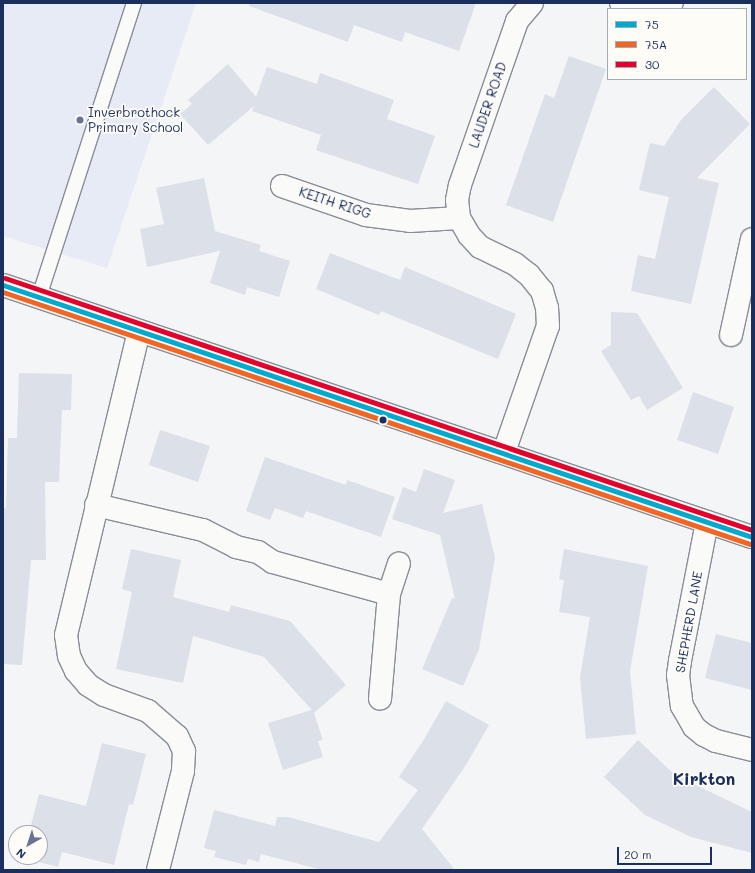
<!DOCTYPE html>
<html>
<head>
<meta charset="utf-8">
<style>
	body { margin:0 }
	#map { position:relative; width:755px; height:873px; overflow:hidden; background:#f3f5f7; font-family:Mali,sans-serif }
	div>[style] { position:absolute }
	.built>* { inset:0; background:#e7ebf5 }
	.building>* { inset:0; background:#dce0e9 }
	.roads { filter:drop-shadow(1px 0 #888d97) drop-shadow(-1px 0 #888d97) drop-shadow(0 1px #888d97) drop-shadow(0 -1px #888d97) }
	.service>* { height:14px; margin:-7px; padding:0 7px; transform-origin:7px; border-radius:7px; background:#fafaf9 }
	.minor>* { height:22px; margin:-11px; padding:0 11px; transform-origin:11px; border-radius:11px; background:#fafaf9 }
	.bus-1>* { height:5px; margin:-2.5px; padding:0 2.5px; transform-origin:2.5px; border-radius:2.5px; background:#00a9ce }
	.bus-2>* { height:5px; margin:-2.5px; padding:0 2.5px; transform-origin:2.5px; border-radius:2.5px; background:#f26522 }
	.bus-3>* { height:5px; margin:-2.5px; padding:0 2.5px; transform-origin:2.5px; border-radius:2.5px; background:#e4002b }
	.dots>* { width:11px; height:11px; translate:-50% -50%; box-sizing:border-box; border:2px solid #fdfcf7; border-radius:50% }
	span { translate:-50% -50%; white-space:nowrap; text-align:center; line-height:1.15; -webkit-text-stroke:3.5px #fdfcf7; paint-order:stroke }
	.street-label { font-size:13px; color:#1b2f5e }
	.poi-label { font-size:13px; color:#1b2f5e }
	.left { translate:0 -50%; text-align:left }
	.district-label { font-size:17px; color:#1b2f5e; font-weight:700 }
	.frame { position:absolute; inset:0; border:4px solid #1b2f5e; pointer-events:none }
	.legend { position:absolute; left:607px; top:8px; width:140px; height:72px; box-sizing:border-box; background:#fdfcf7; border:1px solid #a3aaba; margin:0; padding:5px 7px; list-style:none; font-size:12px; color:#1b2f5e }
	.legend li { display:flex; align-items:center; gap:8px; height:20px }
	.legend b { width:20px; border:1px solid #a3aaba }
	.north { position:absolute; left:8px; top:825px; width:40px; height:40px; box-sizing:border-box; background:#fdfcf7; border:1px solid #a3aaba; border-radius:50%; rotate:219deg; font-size:11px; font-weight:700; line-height:16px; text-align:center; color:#1b2f5e }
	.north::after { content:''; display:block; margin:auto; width:14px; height:18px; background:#677494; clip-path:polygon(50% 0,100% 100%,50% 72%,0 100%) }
	.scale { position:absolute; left:617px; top:847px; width:95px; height:18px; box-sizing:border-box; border:2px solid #1b2f5e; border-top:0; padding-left:5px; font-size:12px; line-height:14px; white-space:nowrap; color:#1b2f5e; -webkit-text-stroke:3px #fdfcf7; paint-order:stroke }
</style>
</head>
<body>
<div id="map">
	<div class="built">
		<div style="clip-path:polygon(3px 3px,196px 3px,107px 268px,3px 236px)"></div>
	</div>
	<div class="building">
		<div style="clip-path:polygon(249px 3px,476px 3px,459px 51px,405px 32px,402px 42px,354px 25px,348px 42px,249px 6px)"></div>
		<div style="clip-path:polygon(569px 56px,606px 69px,553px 222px,506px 205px,545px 94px,554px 98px)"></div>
		<div style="clip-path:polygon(228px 64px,256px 97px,267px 67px,317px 84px,320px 73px,394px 100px,387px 119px,435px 136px,418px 184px,316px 150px,321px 135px,252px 111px,254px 106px,208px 145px,180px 114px,192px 104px,188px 100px)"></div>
		<div style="clip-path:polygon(714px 87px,750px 124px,697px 178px,719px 183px,691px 304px,631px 291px,638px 255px,655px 259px,669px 197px,639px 190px,650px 143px,664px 146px,681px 120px)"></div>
		<div style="clip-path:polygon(204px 178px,215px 231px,261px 245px,259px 251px,290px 261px,279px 297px,247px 287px,245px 295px,210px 283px,220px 251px,147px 267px,140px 229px,164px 224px,156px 188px)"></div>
		<div style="clip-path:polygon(330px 253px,400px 280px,405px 267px,516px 314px,498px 359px,381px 311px,379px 315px,316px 289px)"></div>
		<div style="clip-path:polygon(611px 312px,637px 313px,683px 388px,647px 410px,639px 396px,631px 400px,601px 351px,611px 345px)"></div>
		<div style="clip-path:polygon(19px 373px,72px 374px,71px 410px,62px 410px,59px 482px,45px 482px,46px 560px,31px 560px,22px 665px,3px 664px,3px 508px,6px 508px,8px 438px,17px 438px)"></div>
		<div style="clip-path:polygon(693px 392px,734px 407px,718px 454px,677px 440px)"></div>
		<div style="clip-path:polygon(160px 430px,210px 446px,198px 482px,149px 465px)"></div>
		<div style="clip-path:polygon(265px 457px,346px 485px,347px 480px,395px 497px,381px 537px,306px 511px,303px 518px,275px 508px,270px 520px,246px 511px)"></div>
		<div style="clip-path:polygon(424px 469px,455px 480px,443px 513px,482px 504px,495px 558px,479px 649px,463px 686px,422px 669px,452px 598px,455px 599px,440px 535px,392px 519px,403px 487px,416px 492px)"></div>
		<div style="clip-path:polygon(131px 549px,181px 560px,173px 597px,229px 612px,231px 605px,290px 621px,346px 685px,314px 713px,323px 740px,318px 741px,323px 757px,283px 770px,268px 723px,312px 710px,264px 657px,193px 636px,183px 683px,116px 669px,132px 592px,122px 589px)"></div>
		<div style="clip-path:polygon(564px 549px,648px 566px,630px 671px,636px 734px,586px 739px,580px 677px,590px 617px,559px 612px,564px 580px,559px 579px)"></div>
		<div style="clip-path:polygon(716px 634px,752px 643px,752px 690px,705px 678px)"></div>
		<div style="clip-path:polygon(446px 701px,489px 725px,466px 765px,422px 829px,455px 870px,322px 870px,261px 854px,259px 862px,248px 859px,246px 865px,214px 857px,216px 851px,204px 848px,214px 810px,275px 826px,277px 817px,288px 817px,379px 842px,418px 790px,399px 777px,423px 741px)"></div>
		<div style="clip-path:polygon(638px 740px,675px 775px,752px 812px,752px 853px,691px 837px,645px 815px,604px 777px)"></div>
		<div style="clip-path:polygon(102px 743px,146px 754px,133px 805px,129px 804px,114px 865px,62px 852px,58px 867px,23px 858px,40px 857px,40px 833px,29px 833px,39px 794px,86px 806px)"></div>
	</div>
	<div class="roads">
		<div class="service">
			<div style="left:39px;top:297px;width:309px;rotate:-72.1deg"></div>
		</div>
		<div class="minor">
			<div style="left:621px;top:3px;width:21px;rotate:17deg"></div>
			<div style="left:641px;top:9px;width:15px"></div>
			<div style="left:656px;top:9px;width:17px;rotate:-21deg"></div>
			<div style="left:282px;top:186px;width:89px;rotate:19deg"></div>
			<div style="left:366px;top:215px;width:44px;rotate:7.8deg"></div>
			<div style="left:410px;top:221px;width:49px;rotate:-3.5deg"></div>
			<div style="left:3px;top:285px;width:790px;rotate:18.6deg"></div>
			<div style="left:139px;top:331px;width:313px;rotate:103.5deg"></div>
			<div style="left:66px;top:635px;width:21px;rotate:82deg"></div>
			<div style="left:69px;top:656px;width:17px;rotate:65deg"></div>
			<div style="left:76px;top:671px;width:18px;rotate:49deg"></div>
			<div style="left:88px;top:685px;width:19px;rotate:32deg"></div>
			<div style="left:104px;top:695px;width:47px;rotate:20deg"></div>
			<div style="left:148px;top:711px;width:38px;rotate:41deg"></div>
			<div style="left:177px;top:736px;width:17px;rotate:65deg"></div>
			<div style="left:184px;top:751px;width:20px;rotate:93deg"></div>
			<div style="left:183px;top:771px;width:102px;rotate:104.2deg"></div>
			<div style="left:731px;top:335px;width:98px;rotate:-77.7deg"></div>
			<div style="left:504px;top:452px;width:133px;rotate:-70.8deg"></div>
			<div style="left:548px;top:326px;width:18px;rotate:-93deg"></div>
			<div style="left:547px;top:308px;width:18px;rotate:-106deg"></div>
			<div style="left:542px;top:291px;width:21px;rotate:-129deg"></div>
			<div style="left:529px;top:275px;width:18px;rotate:-142deg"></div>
			<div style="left:515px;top:264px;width:39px;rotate:-154deg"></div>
			<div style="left:480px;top:247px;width:16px;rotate:-133deg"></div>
			<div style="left:469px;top:235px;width:20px;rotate:-120deg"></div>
			<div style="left:459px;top:218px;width:18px;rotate:-96deg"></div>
			<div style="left:457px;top:200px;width:15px;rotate:-79deg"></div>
			<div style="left:460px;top:185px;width:174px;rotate:-70.8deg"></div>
			<div style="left:517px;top:21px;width:23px;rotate:-50deg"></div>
			<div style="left:96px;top:505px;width:110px;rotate:13.2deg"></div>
			<div style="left:203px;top:530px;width:37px;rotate:27deg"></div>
			<div style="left:236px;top:547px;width:23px;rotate:13deg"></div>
			<div style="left:258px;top:552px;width:18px;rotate:34deg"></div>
			<div style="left:273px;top:562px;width:120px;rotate:15.4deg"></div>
			<div style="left:389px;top:594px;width:105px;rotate:94.9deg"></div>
			<div style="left:707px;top:522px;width:142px;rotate:101deg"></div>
			<div style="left:680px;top:661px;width:14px;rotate:98deg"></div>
			<div style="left:678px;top:675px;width:31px;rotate:83deg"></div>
			<div style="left:682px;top:706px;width:24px;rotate:60deg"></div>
			<div style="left:694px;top:727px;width:13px;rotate:39deg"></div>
			<div style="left:704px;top:735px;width:13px;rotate:27deg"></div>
			<div style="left:716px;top:741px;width:37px;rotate:14deg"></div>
			<div style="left:389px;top:594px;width:32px;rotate:-72deg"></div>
		</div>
	</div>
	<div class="bus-1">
		<div style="left:3px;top:285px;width:790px;rotate:18.6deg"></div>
	</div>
	<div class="bus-2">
		<div style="left:3px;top:292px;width:788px;rotate:18.64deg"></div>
	</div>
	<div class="bus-3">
		<div style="left:5px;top:278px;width:788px;rotate:18.64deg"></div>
	</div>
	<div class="dots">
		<div style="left:80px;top:120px;background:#677494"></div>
		<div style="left:383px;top:420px;background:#1b2f5e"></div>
	</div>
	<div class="street-label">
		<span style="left:488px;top:105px;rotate:-71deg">LAUDER ROAD</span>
		<span style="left:335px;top:203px;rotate:18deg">KEITH RIGG</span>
		<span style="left:689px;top:622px;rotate:-80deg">SHEPHERD LANE</span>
	</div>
	<div class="poi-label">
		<span class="left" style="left:88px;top:120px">Inverbrothock<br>Primary School</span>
	</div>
	<div class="district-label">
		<span style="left:704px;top:779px">Kirkton</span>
	</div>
	<div class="frame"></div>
	<ul class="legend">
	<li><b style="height:5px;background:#00a9ce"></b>75</li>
	<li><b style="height:5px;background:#f26522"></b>75A</li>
	<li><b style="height:5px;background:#e4002b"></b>30</li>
	</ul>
	<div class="north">N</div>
	<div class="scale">20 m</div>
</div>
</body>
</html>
